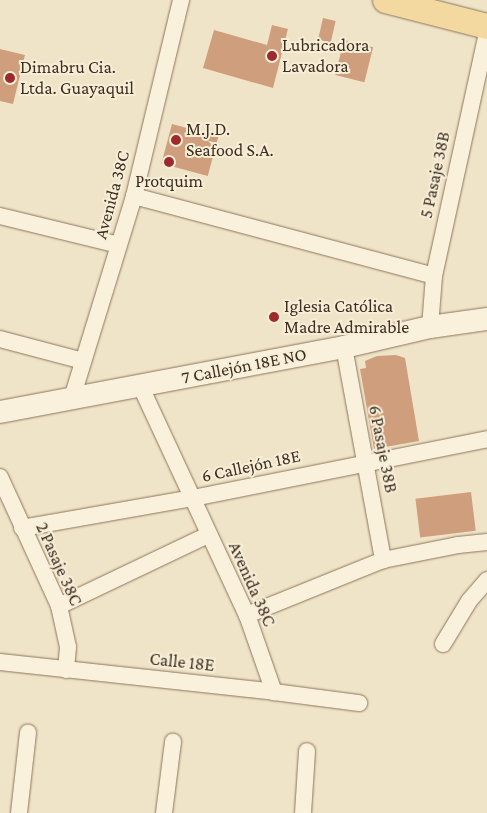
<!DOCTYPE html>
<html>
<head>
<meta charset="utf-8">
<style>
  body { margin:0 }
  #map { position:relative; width:487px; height:813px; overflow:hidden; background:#f0e4c8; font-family:"Crimson Pro",serif }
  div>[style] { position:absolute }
  .building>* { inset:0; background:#cf9f7d; transform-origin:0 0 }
  .roads { filter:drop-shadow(0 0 1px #8d765c) drop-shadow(0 0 1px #8d765c) }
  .street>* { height:16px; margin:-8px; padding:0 8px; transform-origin:8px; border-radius:8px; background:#faf1dc }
  .secondary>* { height:22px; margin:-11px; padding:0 11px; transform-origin:11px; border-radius:11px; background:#faf1dc }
  .primary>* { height:25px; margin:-12.5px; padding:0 12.5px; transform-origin:12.5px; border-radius:12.5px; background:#f3d9a0 }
  .dots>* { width:14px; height:14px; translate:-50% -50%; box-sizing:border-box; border:2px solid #f7eed8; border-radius:50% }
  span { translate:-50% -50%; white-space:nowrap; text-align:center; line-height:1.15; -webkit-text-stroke:4px #f7eed8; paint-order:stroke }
  .poi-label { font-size:18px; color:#3d2e20 }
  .left { translate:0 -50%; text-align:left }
  .street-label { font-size:18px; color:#3d2e20 }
</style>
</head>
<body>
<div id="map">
  <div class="building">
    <i style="left:323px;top:18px;width:13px;height:27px;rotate:13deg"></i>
    <i style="clip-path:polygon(272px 25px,288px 29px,273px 88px,203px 68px,214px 30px,267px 45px)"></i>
    <i style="left:344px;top:40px;width:30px;height:36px;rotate:14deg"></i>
    <i style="clip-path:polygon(0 49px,25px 55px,13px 104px,0 101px)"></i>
    <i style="left:172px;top:124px;width:48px;height:41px;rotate:15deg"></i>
    <i style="clip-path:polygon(396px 355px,405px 358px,419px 441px,374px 449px,360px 369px,366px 368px,365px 361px,377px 356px)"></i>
    <i style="left:471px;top:492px;width:39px;height:56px;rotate:83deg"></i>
  </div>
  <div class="roads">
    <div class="street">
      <i style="left:134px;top:196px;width:310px;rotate:14.9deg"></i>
      <i style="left:0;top:216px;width:122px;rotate:13.7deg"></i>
      <i style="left:430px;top:327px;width:51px;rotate:-85.5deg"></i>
      <i style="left:434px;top:276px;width:250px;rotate:-77.7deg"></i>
      <i style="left:0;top:339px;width:86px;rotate:14.8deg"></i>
      <i style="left:344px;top:347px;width:217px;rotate:79.6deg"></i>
      <i style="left:140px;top:385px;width:254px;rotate:65.1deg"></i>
      <i style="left:247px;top:615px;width:82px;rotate:70.7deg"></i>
      <i style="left:72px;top:398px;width:211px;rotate:-72.9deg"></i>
      <i style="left:134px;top:196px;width:202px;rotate:-76.5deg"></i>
      <i style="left:0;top:477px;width:142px;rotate:65.4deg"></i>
      <i style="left:59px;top:606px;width:42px;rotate:77.6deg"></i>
      <i style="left:68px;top:647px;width:23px;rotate:95deg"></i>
      <i style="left:22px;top:528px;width:174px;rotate:-10deg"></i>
      <i style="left:193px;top:498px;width:300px;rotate:-11.3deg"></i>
      <i style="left:59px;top:606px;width:165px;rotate:-25.5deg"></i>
      <i style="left:247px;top:615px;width:147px;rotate:-22deg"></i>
      <i style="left:383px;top:560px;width:76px;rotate:-11.3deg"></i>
      <i style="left:458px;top:545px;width:29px;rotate:-6deg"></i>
      <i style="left:443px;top:644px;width:50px;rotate:-58.8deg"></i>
      <i style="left:469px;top:601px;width:28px;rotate:-49deg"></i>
      <i style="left:0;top:662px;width:276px;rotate:6.2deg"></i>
      <i style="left:274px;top:692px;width:86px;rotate:7.4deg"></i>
      <i style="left:19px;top:813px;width:81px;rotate:-83.6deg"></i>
      <i style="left:164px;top:813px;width:72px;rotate:-82.8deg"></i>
      <i style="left:303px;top:813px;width:62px;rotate:-86.3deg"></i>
    </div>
    <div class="secondary">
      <i style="left:0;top:412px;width:350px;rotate:-10.7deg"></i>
      <i style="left:344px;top:347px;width:88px;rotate:-13.1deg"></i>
      <i style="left:430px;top:327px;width:58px;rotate:-8deg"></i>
    </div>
    <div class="primary">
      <i style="left:385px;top:0;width:105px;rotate:14.3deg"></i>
    </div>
  </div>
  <div class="dots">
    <i style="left:272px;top:56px;background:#9e2a2b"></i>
    <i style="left:10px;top:78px;background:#9e2a2b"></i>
    <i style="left:176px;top:140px;background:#9e2a2b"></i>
    <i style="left:169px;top:162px;background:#9e2a2b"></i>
    <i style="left:274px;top:317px;background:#9e2a2b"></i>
  </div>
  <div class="poi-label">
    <span class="left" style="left:282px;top:56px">Lubricadora<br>Lavadora</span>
    <span class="left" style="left:20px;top:78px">Dimabru Cia.<br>Ltda. Guayaquil</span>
    <span class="left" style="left:186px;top:140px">M.J.D.<br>Seafood S.A.</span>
    <span style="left:169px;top:181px">Protquim</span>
    <span class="left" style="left:284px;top:317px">Iglesia Católica<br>Madre Admirable</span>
  </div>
  <div class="street-label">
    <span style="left:435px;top:175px;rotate:-78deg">5 Pasaje 38B</span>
    <span style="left:112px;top:195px;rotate:-75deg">Avenida 38C</span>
    <span style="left:244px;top:366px;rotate:-11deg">7 Callejón 18E NO</span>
    <span style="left:383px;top:449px;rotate:79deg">6 Pasaje 38B</span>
    <span style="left:251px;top:466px;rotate:-12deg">6 Callejón 18E</span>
    <span style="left:59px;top:564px;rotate:66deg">2 Pasaje 38C</span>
    <span style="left:252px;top:584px;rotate:66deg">Avenida 38C</span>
    <span style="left:182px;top:662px;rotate:6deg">Calle 18E</span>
  </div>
</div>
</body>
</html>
